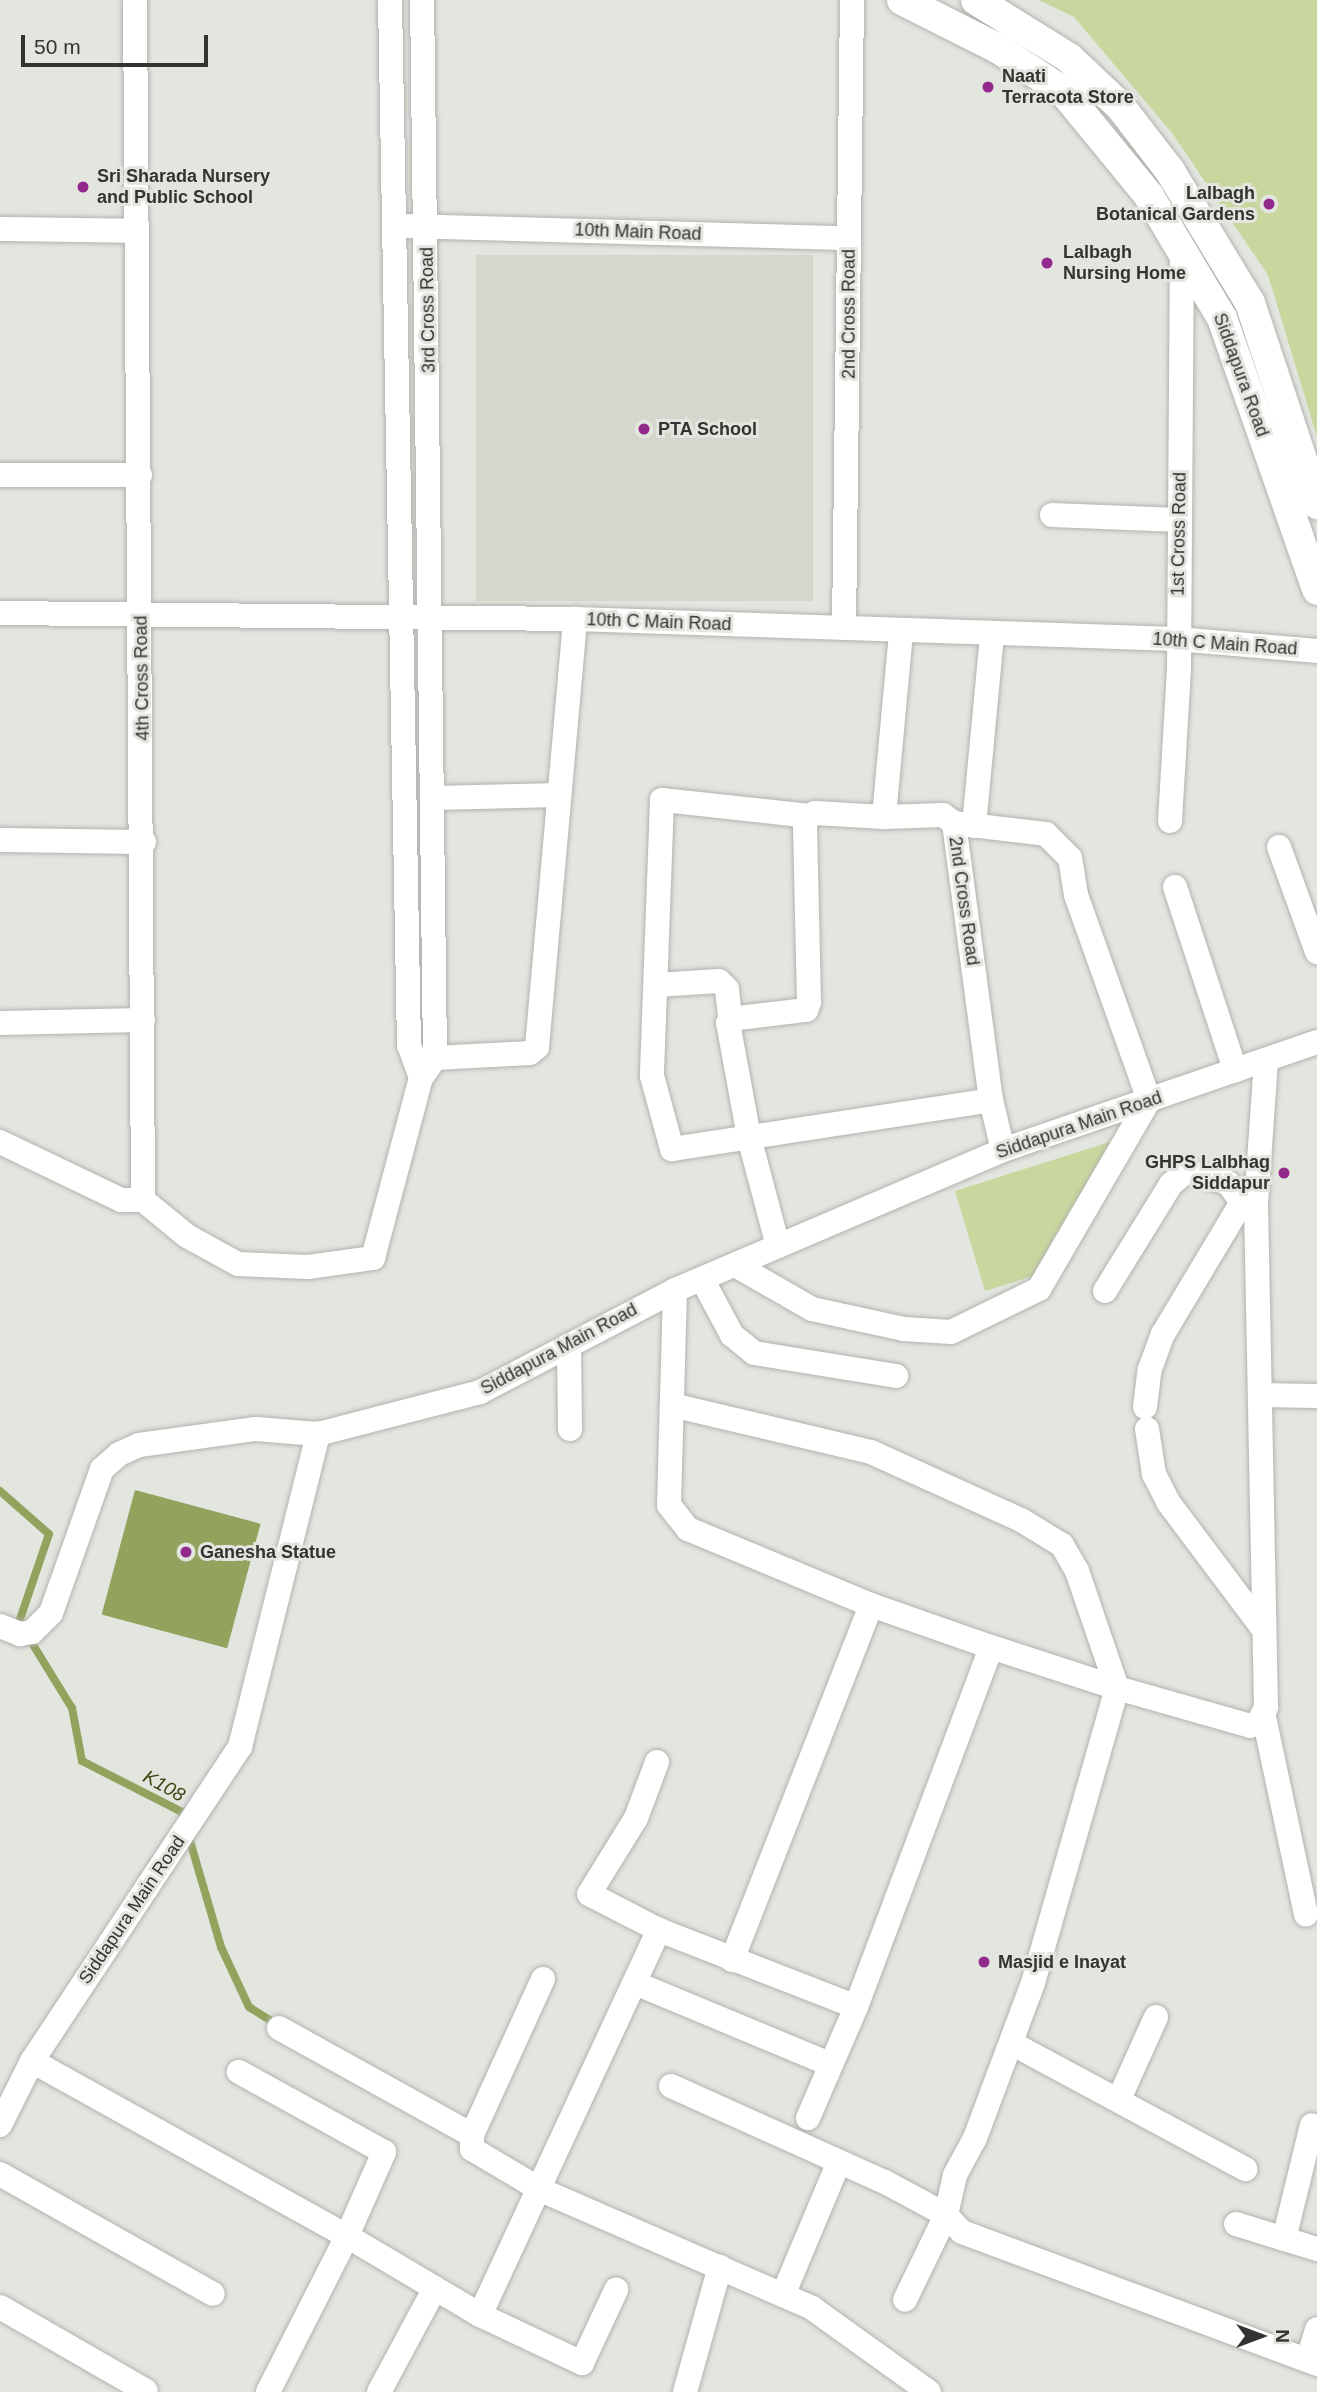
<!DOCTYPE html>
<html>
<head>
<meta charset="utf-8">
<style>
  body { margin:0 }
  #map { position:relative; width:1317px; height:2392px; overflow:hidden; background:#e3e5df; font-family:Helvetica,sans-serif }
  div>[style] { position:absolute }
  .built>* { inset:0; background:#d4d7cc; transform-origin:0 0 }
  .green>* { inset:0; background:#c8d79e }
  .water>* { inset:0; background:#92a35d; transform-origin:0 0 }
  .stream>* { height:8px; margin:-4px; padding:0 4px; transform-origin:4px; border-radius:4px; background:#92a35d }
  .roads { filter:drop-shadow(0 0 2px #b2b3ae) drop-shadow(0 0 2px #b2b3ae) }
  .minor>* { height:24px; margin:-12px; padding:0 12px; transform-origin:12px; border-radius:12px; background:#fff }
  .major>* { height:30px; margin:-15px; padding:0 15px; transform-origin:15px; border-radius:15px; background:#fff }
  .dots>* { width:19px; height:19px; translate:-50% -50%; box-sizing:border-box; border:4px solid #e3e5df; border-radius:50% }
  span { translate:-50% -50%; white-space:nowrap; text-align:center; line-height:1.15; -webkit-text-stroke:6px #e3e5df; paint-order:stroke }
  .poi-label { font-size:18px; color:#333331; font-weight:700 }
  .left { translate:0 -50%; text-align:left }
  .right { translate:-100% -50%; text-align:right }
  .street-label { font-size:18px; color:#333331 }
  .water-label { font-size:19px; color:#3d4713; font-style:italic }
  .north { position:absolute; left:1226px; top:2301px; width:70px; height:70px; -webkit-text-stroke:5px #e3e5df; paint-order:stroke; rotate:90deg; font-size:19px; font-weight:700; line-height:28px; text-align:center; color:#333331 }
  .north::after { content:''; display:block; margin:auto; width:24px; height:32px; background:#333331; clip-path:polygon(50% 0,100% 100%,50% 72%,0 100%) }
  .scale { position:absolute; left:21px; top:35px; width:187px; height:32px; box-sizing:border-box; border:4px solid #333331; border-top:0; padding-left:9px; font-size:21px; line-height:24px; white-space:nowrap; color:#333331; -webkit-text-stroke:5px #e3e5df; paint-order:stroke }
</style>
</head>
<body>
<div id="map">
  <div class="built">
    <i style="left:476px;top:255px;width:337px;height:346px"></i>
  </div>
  <div class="green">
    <i style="clip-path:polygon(1039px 0,1317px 0,1317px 437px,1268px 275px,1172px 133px,1074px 17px)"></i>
    <i style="clip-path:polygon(1119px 1139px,1049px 1271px,985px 1291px,955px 1191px)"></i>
  </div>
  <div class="water">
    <i style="left:135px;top:1490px;width:130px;height:129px;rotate:15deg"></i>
  </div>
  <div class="stream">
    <i style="left:0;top:1491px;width:65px;rotate:41.3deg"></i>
    <i style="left:49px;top:1534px;width:93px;rotate:108.8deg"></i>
    <i style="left:19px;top:1622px;width:101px;rotate:58.4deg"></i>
    <i style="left:72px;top:1708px;width:54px;rotate:79.3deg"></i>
    <i style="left:82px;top:1761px;width:112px;rotate:27deg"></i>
    <i style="left:182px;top:1812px;width:10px;rotate:73deg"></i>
    <i style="left:188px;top:1834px;width:118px;rotate:73.7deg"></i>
    <i style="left:221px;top:1947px;width:66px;rotate:65deg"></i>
    <i style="left:249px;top:2007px;width:34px;rotate:32deg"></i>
  </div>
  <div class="roads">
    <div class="minor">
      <i style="left:390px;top:0;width:1045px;rotate:88.96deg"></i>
      <i style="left:409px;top:1045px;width:35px;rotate:70deg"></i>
      <i style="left:409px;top:226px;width:440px;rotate:1.6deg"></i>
      <i style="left:0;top:229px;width:137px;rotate:0.8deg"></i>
      <i style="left:0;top:475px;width:140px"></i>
      <i style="left:1052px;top:515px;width:127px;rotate:2.3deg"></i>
      <i style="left:0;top:613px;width:575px;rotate:0.6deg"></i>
      <i style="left:575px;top:619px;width:602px;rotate:1.9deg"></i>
      <i style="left:1177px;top:639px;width:141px;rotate:4.9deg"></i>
      <i style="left:844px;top:628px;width:628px;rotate:-89.27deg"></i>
      <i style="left:901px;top:633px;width:185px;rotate:95.3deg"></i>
      <i style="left:884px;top:817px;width:59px;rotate:-1.9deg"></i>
      <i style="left:943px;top:815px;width:14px;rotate:36deg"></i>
      <i style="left:954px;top:823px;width:279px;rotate:82.4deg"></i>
      <i style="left:991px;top:1100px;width:51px;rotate:76.5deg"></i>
      <i style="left:434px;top:798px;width:125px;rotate:-1.4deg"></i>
      <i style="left:810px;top:816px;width:149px;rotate:-173.8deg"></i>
      <i style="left:662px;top:800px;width:276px;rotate:92.1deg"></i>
      <i style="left:652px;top:1076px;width:76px;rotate:74.7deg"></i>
      <i style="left:672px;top:1149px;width:323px;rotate:-8.7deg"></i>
      <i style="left:1170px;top:821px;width:151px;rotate:-86.6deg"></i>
      <i style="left:1179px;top:670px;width:423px;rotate:-89.6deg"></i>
      <i style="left:974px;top:826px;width:192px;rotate:-84.6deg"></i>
      <i style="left:0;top:840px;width:144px;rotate:0.8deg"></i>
      <i style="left:1279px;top:847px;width:112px;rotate:70.1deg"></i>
      <i style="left:1175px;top:887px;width:193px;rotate:71.8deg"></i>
      <i style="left:656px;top:985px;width:63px;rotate:-3.6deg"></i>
      <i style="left:719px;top:981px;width:11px;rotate:45deg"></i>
      <i style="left:727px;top:989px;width:30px;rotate:84deg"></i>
      <i style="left:0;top:1023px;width:143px;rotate:-1.2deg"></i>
      <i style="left:435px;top:1058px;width:95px;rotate:-3deg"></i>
      <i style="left:530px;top:1053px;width:9px;rotate:-41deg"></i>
      <i style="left:537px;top:1047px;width:430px;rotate:-84.9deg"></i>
      <i style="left:0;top:1142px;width:134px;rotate:25.6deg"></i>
      <i style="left:121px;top:1200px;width:22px"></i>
      <i style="left:143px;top:1200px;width:1200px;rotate:-90.38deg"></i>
      <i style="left:143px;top:1200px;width:57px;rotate:39.3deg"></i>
      <i style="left:187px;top:1236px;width:58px;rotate:28.8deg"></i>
      <i style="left:238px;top:1264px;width:70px;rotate:2.5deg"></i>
      <i style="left:308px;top:1267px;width:66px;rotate:-7.9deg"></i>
      <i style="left:373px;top:1258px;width:186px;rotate:-75.1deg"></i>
      <i style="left:421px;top:1078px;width:24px;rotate:-55deg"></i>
      <i style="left:435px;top:1058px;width:1058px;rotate:-90.7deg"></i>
      <i style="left:778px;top:1246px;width:113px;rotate:-104.9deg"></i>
      <i style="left:749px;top:1137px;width:116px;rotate:-100.4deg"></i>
      <i style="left:728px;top:1023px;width:4px;rotate:-63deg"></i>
      <i style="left:730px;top:1019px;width:77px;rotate:-6.8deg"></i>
      <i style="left:806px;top:1010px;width:9px;rotate:-69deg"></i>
      <i style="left:809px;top:1002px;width:182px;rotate:-91.3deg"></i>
      <i style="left:805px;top:820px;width:12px;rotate:-35deg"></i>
      <i style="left:815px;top:813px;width:69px;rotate:3.3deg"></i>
      <i style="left:737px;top:1266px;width:86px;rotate:29.8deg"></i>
      <i style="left:812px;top:1309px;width:94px;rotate:12.3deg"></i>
      <i style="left:904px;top:1329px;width:47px;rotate:3.7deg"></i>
      <i style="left:951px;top:1332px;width:98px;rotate:-26deg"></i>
      <i style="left:1039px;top:1289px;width:219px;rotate:-59.8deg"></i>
      <i style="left:1149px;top:1100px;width:218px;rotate:-109.6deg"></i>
      <i style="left:1076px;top:895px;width:37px;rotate:-99deg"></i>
      <i style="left:1070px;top:858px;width:34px;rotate:-135deg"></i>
      <i style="left:1046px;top:834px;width:93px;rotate:-173.2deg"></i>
      <i style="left:702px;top:1279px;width:64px;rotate:61.8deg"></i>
      <i style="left:732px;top:1335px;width:28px;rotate:39deg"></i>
      <i style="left:754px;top:1353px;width:144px;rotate:9.2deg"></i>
      <i style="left:675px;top:1290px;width:215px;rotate:91.6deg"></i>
      <i style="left:669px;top:1505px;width:31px;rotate:52deg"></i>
      <i style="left:688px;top:1529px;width:198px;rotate:22.6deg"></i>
      <i style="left:871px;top:1605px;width:127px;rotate:19.3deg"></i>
      <i style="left:991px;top:1647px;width:133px;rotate:18deg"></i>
      <i style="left:1117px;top:1688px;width:138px;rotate:15.9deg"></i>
      <i style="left:1250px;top:1726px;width:9px;rotate:-21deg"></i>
      <i style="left:1258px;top:1723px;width:18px;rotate:-63deg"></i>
      <i style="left:1266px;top:1707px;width:503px;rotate:-91.14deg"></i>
      <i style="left:1256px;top:1204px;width:142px;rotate:-86deg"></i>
      <i style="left:1105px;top:1291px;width:126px;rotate:-58.3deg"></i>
      <i style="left:1171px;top:1184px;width:21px;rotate:-39deg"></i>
      <i style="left:1187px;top:1171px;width:43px;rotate:16.3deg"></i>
      <i style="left:1228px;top:1183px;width:24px;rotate:54deg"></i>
      <i style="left:569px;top:1345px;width:84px;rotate:89.3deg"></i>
      <i style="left:1260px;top:1395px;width:57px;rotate:1deg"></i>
      <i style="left:672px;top:1405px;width:204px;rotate:13.3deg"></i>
      <i style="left:871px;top:1452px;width:165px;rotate:24.4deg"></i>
      <i style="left:1021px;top:1520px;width:48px;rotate:31.4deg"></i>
      <i style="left:1062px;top:1545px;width:30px;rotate:60deg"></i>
      <i style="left:1077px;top:1571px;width:124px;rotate:71.1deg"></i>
      <i style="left:1117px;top:1688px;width:307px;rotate:105.9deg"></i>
      <i style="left:1033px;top:1983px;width:165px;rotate:110.5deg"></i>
      <i style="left:975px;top:2138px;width:42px;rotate:118.4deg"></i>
      <i style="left:955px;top:2175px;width:41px;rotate:102.7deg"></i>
      <i style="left:946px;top:2215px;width:23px;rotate:47deg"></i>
      <i style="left:962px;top:2232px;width:379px;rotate:20.4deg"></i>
      <i style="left:1145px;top:1407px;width:38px;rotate:-83deg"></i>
      <i style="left:1150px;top:1369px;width:37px;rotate:-70deg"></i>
      <i style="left:1163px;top:1334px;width:154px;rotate:-59.1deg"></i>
      <i style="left:1242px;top:1202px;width:16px;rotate:-30deg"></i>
      <i style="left:1147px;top:1429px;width:46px;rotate:81.2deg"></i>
      <i style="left:1154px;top:1474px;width:31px;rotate:63deg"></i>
      <i style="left:1168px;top:1502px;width:160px;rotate:53.1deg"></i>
      <i style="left:0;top:1626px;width:22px;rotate:22deg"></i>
      <i style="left:20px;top:1634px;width:12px;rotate:-9deg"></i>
      <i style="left:32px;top:1632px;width:27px;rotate:-45deg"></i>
      <i style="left:51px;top:1613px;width:153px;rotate:-70.5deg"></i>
      <i style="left:102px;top:1469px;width:23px;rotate:-41deg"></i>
      <i style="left:119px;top:1454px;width:22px;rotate:-24deg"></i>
      <i style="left:139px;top:1445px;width:118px;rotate:-7.8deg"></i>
      <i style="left:256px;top:1429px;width:62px;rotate:4.6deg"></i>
      <i style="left:1264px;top:1717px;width:202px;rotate:78deg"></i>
      <i style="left:657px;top:1762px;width:60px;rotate:110.6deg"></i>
      <i style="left:636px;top:1818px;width:89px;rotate:121.7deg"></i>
      <i style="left:589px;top:1894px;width:79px;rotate:27.2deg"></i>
      <i style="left:659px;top:1930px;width:206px;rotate:21.3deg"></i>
      <i style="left:732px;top:1960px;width:381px;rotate:-68.6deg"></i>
      <i style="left:543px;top:1979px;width:171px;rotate:114.5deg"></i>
      <i style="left:472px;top:2135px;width:14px;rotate:90deg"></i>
      <i style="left:472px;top:2149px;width:80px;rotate:30.7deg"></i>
      <i style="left:541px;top:2190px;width:296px;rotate:23.5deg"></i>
      <i style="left:812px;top:2308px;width:144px;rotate:35.7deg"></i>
      <i style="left:635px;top:1983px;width:211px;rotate:22.6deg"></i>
      <i style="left:279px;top:2028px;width:221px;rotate:29deg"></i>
      <i style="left:1013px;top:2044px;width:264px;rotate:28.3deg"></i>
      <i style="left:32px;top:2061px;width:360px;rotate:29.1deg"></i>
      <i style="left:347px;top:2236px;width:92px;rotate:-66.2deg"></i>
      <i style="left:384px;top:2152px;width:166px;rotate:-151.1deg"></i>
      <i style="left:671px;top:2086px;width:235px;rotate:24.2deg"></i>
      <i style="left:885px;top:2182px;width:69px;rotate:28.4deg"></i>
      <i style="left:946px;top:2215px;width:94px;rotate:115.8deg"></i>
      <i style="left:1119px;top:2099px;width:90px;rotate:-65.7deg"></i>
      <i style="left:808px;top:2118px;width:121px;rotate:-66.6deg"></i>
      <i style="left:856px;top:2007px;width:384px;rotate:-69.4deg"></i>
      <i style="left:0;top:2125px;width:72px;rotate:-63.4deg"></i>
      <i style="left:32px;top:2061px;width:377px;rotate:-56.5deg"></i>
      <i style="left:240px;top:1747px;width:323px;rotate:-76deg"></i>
      <i style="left:318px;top:1434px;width:167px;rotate:-14.5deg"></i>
      <i style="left:480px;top:1392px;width:220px;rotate:-27.6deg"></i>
      <i style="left:675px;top:1290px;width:357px;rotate:-23.1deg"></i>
      <i style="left:1003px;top:1150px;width:332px;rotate:-19deg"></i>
      <i style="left:0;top:2174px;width:244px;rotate:29.4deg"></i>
      <i style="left:1236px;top:2224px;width:85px;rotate:17.2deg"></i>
      <i style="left:1284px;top:2239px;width:117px;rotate:-76.2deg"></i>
      <i style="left:783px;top:2295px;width:144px;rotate:-67.2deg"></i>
      <i style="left:0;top:2307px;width:168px;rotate:29.9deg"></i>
      <i style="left:480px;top:2315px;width:113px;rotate:25.2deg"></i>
      <i style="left:582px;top:2363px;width:81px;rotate:-65deg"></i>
      <i style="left:1308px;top:2359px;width:31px;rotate:-73deg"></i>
      <i style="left:268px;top:2392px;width:175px;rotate:-63.1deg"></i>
      <i style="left:347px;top:2236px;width:155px;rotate:30.7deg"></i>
      <i style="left:480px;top:2315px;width:425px;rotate:-65.1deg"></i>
      <i style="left:379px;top:2392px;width:118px;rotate:-61.7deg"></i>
      <i style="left:685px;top:2392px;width:130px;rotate:-74.4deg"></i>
    </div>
    <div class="major">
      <i style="left:902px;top:0;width:109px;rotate:26.8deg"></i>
      <i style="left:999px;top:49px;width:78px;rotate:33.5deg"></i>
      <i style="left:1064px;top:92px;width:134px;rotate:50.7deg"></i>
      <i style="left:1149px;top:196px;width:142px;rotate:59.1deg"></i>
      <i style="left:1222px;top:318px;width:288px;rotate:70.7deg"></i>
      <i style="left:976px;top:0;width:110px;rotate:31.9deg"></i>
      <i style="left:1069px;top:58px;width:70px;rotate:43.3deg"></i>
      <i style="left:1120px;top:106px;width:82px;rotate:52.4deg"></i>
      <i style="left:1170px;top:171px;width:154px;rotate:58.8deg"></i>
      <i style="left:1250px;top:303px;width:212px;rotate:71.6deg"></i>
    </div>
  </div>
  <div class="dots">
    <i style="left:988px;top:87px;background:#92298d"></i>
    <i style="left:83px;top:187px;background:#92298d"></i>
    <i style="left:1269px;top:204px;background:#92298d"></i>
    <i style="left:1047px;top:263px;background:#92298d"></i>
    <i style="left:644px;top:429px;background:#92298d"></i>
    <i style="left:1284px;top:1173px;background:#92298d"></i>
    <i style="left:186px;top:1552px;background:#92298d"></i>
    <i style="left:984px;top:1962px;background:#92298d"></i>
  </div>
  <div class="poi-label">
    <span class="left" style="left:1002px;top:87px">Naati<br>Terracota Store</span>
    <span class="left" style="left:97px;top:187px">Sri Sharada Nursery<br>and Public School</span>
    <span class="right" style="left:1255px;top:204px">Lalbagh<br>Botanical Gardens</span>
    <span class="left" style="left:1063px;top:263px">Lalbagh<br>Nursing Home</span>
    <span class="left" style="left:658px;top:429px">PTA School</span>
    <span class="right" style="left:1270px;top:1173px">GHPS Lalbhag<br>Siddapur</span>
    <span class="left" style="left:200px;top:1552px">Ganesha Statue</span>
    <span class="left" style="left:998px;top:1962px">Masjid e Inayat</span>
  </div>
  <div class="street-label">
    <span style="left:638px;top:232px;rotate:2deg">10th Main Road</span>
    <span style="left:428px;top:310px;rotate:-91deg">3rd Cross Road</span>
    <span style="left:849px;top:314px;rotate:-90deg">2nd Cross Road</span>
    <span style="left:1241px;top:375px;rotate:70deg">Siddapura Road</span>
    <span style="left:1179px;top:534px;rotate:-89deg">1st Cross Road</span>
    <span style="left:659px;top:622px;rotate:2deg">10th C Main Road</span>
    <span style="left:1225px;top:644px;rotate:4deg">10th C Main Road</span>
    <span style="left:142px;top:678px;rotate:-91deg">4th Cross Road</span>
    <span style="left:964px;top:901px;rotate:82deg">2nd Cross Road</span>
    <span style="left:1079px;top:1125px;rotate:-19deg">Siddapura Main Road</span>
    <span style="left:559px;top:1349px;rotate:-28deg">Siddapura Main Road</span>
    <span style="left:132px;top:1910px;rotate:-56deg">Siddapura Main Road</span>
  </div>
  <div class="water-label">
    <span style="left:164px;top:1786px;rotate:29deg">K108</span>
  </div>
  <div class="north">N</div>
  <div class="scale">50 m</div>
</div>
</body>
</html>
